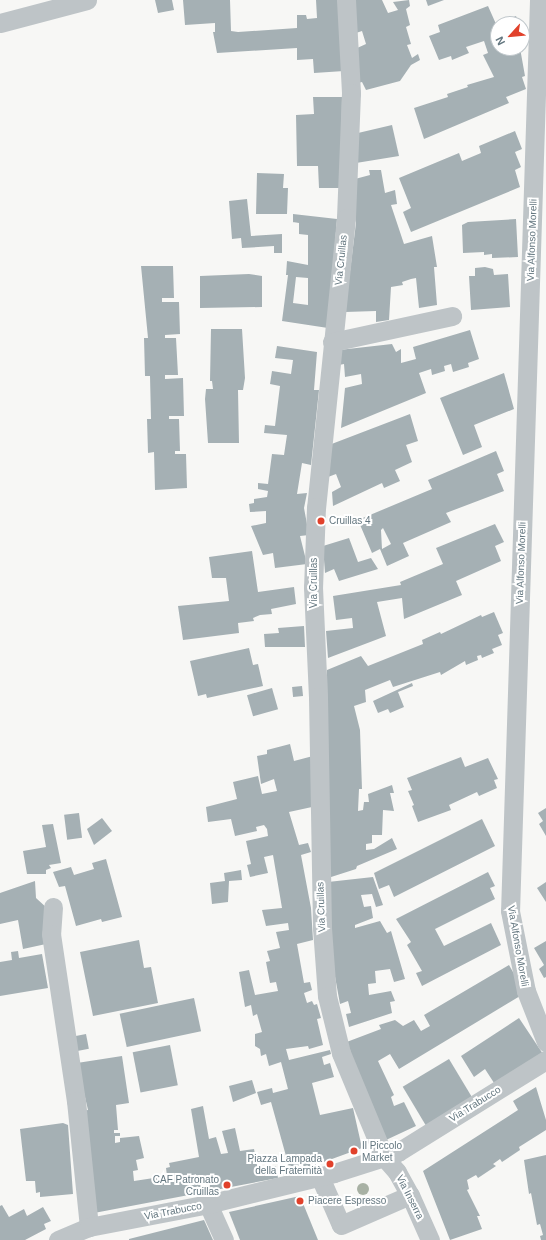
<!DOCTYPE html>
<html>
<head>
<meta charset="utf-8">
<style>
  body { margin:0 }
  #map { position:relative; width:546px; height:1240px; overflow:hidden; background:#f7f7f5; font-family:Helvetica,sans-serif }
  div>[style] { position:absolute }
  .building>* { inset:0; background:#a5b0b4; transform-origin:0 0 }
  .minor>* { height:19px; margin:-9.5px; padding:0 9.5px; transform-origin:9.5px; border-radius:9.5px; background:#bec4c7 }
  .trees>* { width:12px; height:12px; margin:-6px; border-radius:50%; background:#a8b1a4 }
  .dots>* { width:11px; height:11px; translate:-50% -50%; box-sizing:border-box; border:2px solid #fff; border-radius:50% }
  span { translate:-50% -50%; white-space:nowrap; text-align:center; line-height:1.15; -webkit-text-stroke:4px #fff; paint-order:stroke }
  .street-label { font-size:10px; color:#63767f }
  .poi-label { font-size:10px; color:#63767f }
  .left { translate:0 -50%; text-align:left }
  .right { translate:-100% -50%; text-align:right }
  .north { position:absolute; left:490px; top:16px; width:40px; height:40px; box-sizing:border-box; background:#fff; border:1px solid #c1c8cc; border-radius:50%; rotate:243deg; font-size:11px; font-weight:700; line-height:16px; text-align:center; color:#63767f }
  .north::after { content:''; display:block; margin:auto; width:14px; height:18px; background:#e1412b; clip-path:polygon(50% 0,100% 100%,50% 72%,0 100%) }
</style>
</head>
<body>
<div id="map">
  <div class="building">
    <i style="clip-path:polygon(155px 0,172px 0,174px 10px,158px 13px)"></i>
    <i style="clip-path:polygon(183px 0,230px 0,231px 31px,238px 32px,297px 28px,297px 15px,306px 15px,307px 19px,317px 18px,316px 0,340px 0,344px 71px,314px 73px,313px 59px,297px 60px,297px 48px,217px 53px,213px 32px,215px 32px,215px 23px,185px 25px)"></i>
    <i style="clip-path:polygon(355px 0,382px 0,388px 13px,398px 10px,393px 2px,409px 0,410px 6px,406px 9px,410px 25px,406px 27px,411px 44px,407px 45px,412px 58px,418px 54px,420px 60px,411px 65px,400px 81px,366px 90px,362px 82px,358px 83px,355px 49px,366px 44px,362px 31px,356px 33px)"></i>
    <i style="clip-path:polygon(426px 0,444px 0,428px 6px)"></i>
    <i style="clip-path:polygon(488px 6px,496px 24px,516px 16px,519px 24px,498px 24px,498px 48px,520px 48px,525px 76px,522px 77px,526px 89px,506px 97px,509px 103px,424px 139px,414px 108px,448px 97px,447px 94px,468px 87px,467px 85px,494px 77px,483px 55px,488px 53px,484px 41px,466px 47px,469px 53px,452px 60px,451px 56px,439px 60px,429px 36px,440px 32px,438px 25px)"></i>
    <i style="clip-path:polygon(313px 97px,342px 97px,341px 188px,319px 188px,318px 166px,297px 166px,296px 115px,314px 114px)"></i>
    <i style="clip-path:polygon(392px 125px,399px 156px,356px 163px,358px 133px)"></i>
    <i style="clip-path:polygon(515px 131px,522px 149px,515px 152px,521px 167px,515px 170px,520px 187px,411px 232px,403px 212px,411px 208px,399px 178px,459px 153px,462px 161px,481px 153px,479px 146px)"></i>
    <i style="clip-path:polygon(369px 170px,381px 170px,385px 193px,395px 190px,397px 204px,391px 205px,404px 244px,432px 236px,437px 267px,434px 267px,437px 305px,419px 308px,416px 278px,411px 279px,402px 282px,403px 285px,391px 287px,389px 320px,376px 322px,376px 311px,345px 312px,356px 223px,355px 179px,370px 175px)"></i>
    <i style="clip-path:polygon(257px 173px,284px 174px,283px 188px,288px 188px,287px 214px,256px 214px)"></i>
    <i style="clip-path:polygon(247px 199px,251px 236px,282px 234px,282px 253px,274px 253px,274px 246px,242px 248px,241px 238px,232px 239px,229px 201px)"></i>
    <i style="clip-path:polygon(evenodd,293px 214px,337px 219px,328px 328px,282px 321px,288px 275px,286px 275px,287px 261px,308px 265px,308px 235px,299px 234px,299px 223px,293px 222px,293px 214px,296px 277px,308px 278px,308px 305px,293px 303px,296px 277px)"></i>
    <i style="clip-path:polygon(516px 219px,518px 257px,492px 258px,492px 254px,484px 255px,484px 252px,463px 253px,462px 225px,468px 222px)"></i>
    <i style="clip-path:polygon(141px 266px,173px 266px,174px 298px,162px 298px,162px 302px,179px 302px,180px 334px,165px 335px,165px 338px,176px 338px,178px 375px,165px 375px,165px 379px,183px 378px,184px 416px,169px 416px,169px 419px,179px 419px,180px 451px,175px 451px,175px 454px,186px 454px,187px 488px,155px 490px,154px 452px,148px 453px,147px 419px,151px 419px,150px 376px,145px 376px,144px 338px,148px 338px)"></i>
    <i style="clip-path:polygon(485px 267px,493px 269px,494px 275px,508px 274px,510px 307px,471px 310px,469px 276px,475px 276px,475px 268px)"></i>
    <i style="clip-path:polygon(249px 274px,262px 276px,262px 307px,200px 308px,200px 276px)"></i>
    <i style="clip-path:polygon(211px 329px,242px 329px,245px 378px,243px 390px,238px 390px,239px 443px,208px 443px,205px 399px,206px 389px,213px 389px,212px 381px,210px 381px)"></i>
    <i style="clip-path:polygon(470px 330px,479px 359px,468px 363px,469px 367px,453px 372px,451px 364px,444px 366px,445px 371px,432px 375px,431px 369px,419px 373px,426px 393px,341px 428px,345px 388px,362px 384px,361px 374px,345px 377px,344px 364px,339px 365px,339px 350px,392px 344px,396px 352px,401px 349px,401px 363px,416px 359px,413px 347px)"></i>
    <i style="clip-path:polygon(277px 346px,317px 352px,314px 390px,319px 390px,311px 465px,302px 463px,297px 494px,307px 493px,304px 508px,309px 535px,300px 536px,307px 564px,275px 568px,273px 553px,263px 555px,251px 526px,266px 523px,266px 511px,250px 512px,249px 504px,254px 503px,254px 499px,267px 497px,268px 491px,258px 489px,258px 483px,268px 484px,272px 454px,284px 455px,287px 435px,264px 433px,265px 425px,275px 426px,280px 386px,270px 384px,272px 371px,291px 374px,293px 360px,275px 358px)"></i>
    <i style="clip-path:polygon(504px 373px,514px 409px,474px 425px,482px 447px,463px 455px,440px 398px)"></i>
    <i style="clip-path:polygon(410px 414px,418px 441px,406px 445px,412px 462px,395px 470px,400px 481px,384px 488px,382px 483px,333px 506px,332px 492px,341px 487px,336px 474px,328px 477px,329px 445px)"></i>
    <i style="clip-path:polygon(evenodd,496px 451px,504px 471px,497px 474px,504px 491px,446px 513px,451px 522px,403px 543px,409px 556px,387px 566px,380px 549px,372px 553px,358px 520px,432px 489px,428px 480px,496px 451px,383px 528px,391px 544px,382px 549px,381px 530px,383px 528px)"></i>
    <i style="clip-path:polygon(495px 524px,504px 542px,495px 546px,501px 561px,456px 581px,462px 595px,404px 619px,402px 598px,377px 602px,386px 636px,328px 658px,326px 631px,353px 628px,352px 618px,336px 620px,333px 596px,401px 585px,400px 582px,443px 564px,436px 548px)"></i>
    <i style="clip-path:polygon(349px 538px,358px 562px,371px 558px,378px 569px,339px 581px,334px 569px,325px 573px,323px 546px)"></i>
    <i style="clip-path:polygon(252px 551px,258px 592px,294px 587px,296px 604px,271px 609px,272px 614px,260px 615px,253px 618px,254px 621px,238px 623px,239px 633px,183px 640px,178px 606px,229px 601px,226px 578px,212px 578px,209px 557px)"></i>
    <i style="clip-path:polygon(494px 612px,503px 633px,498px 635px,502px 645px,492px 649px,494px 653px,482px 658px,481px 655px,477px 656px,478px 660px,466px 665px,465px 661px,441px 675px,440px 672px,393px 687px,390px 680px,365px 690px,366px 702px,354px 706px,360px 730px,362px 789px,359px 789px,358px 811px,363px 810px,364px 802px,369px 802px,368px 794px,392px 785px,394px 793px,390px 793px,394px 811px,383px 810px,382px 835px,372px 835px,372px 843px,366px 844px,366px 850px,374px 849px,392px 838px,397px 849px,357px 866px,356px 869px,328px 878px,327px 670px,361px 656px,368px 666px,423px 644px,422px 640px,440px 632px,441px 634px,481px 615px,482px 617px)"></i>
    <i style="clip-path:polygon(304px 626px,305px 647px,265px 647px,264px 634px,279px 633px,278px 628px)"></i>
    <i style="clip-path:polygon(249px 648px,253px 665px,258px 664px,263px 686px,207px 698px,206px 694px,198px 696px,190px 661px)"></i>
    <i style="clip-path:polygon(412px 683px,413px 686px,398px 692px,404px 707px,390px 713px,388px 709px,378px 713px,373px 701px)"></i>
    <i style="left:302px;top:686px;width:10px;height:10px;rotate:84deg"></i>
    <i style="left:272px;top:688px;width:22px;height:26px;rotate:74deg"></i>
    <i style="clip-path:polygon(290px 744px,294px 761px,313px 756px,312px 807px,289px 812px,299px 845px,308px 843px,311px 852px,301px 855px,311px 908px,313px 940px,297px 944px,304px 983px,310px 982px,312px 990px,304px 993px,307px 1003px,312px 1001px,314px 1005px,317px 1004px,321px 1018px,317px 1019px,323px 1045px,309px 1049px,308px 1046px,286px 1049px,289px 1060px,330px 1050px,331px 1054px,322px 1057px,324px 1065px,330px 1063px,334px 1077px,312px 1083px,320px 1115px,353px 1108px,362px 1148px,291px 1174px,271px 1102px,261px 1105px,257px 1092px,272px 1088px,273px 1093px,288px 1089px,281px 1062px,269px 1066px,266px 1054px,261px 1056px,260px 1049px,255px 1046px,255px 1034px,262px 1032px,257px 1014px,253px 1016px,251px 1005px,245px 1007px,239px 972px,249px 970px,255px 995px,278px 991px,276px 982px,270px 983px,266px 962px,270px 961px,267px 951px,280px 948px,276px 932px,289px 930px,288px 923px,266px 926px,262px 910px,282px 908px,273px 855px,264px 857px,268px 873px,250px 877px,247px 865px,251px 864px,246px 841px,268px 836px,267px 829px,264px 825px,256px 827px,257px 831px,235px 836px,231px 819px,208px 822px,206px 807px,237px 799px,233px 782px,258px 776px,262px 794px,277px 791px,274px 779px,261px 784px,257px 756px,267px 754px,267px 750px)"></i>
    <i style="clip-path:polygon(461px 757px,465px 767px,488px 758px,498px 779px,494px 780px,497px 788px,479px 796px,477px 792px,449px 805px,451px 810px,418px 822px,412px 806px,414px 805px,408px 791px,412px 790px,407px 778px)"></i>
    <i style="clip-path:polygon(546px 808px,546px 836px,539px 824px,543px 821px,538px 813px)"></i>
    <i style="left:79px;top:813px;width:25px;height:15px;rotate:83deg"></i>
    <i style="clip-path:polygon(102px 818px,112px 831px,94px 845px,87px 829px)"></i>
    <i style="clip-path:polygon(482px 819px,495px 846px,394px 897px,389px 885px,379px 889px,374px 873px)"></i>
    <i style="clip-path:polygon(53px 824px,61px 863px,49px 865px,51px 868px,46px 870px,46px 874px,27px 874px,23px 851px,46px 847px,42px 825px)"></i>
    <i style="clip-path:polygon(106px 859px,122px 917px,102px 922px,101px 919px,76px 926px,65px 886px,59px 887px,53px 872px,71px 867px,74px 875px,94px 869px,92px 863px)"></i>
    <i style="clip-path:polygon(241px 870px,242px 880px,229px 881px,228px 902px,212px 904px,210px 883px,225px 881px,224px 873px)"></i>
    <i style="clip-path:polygon(488px 872px,495px 886px,490px 888px,495px 899px,435px 929px,444px 946px,491px 923px,501px 945px,422px 986px,416px 973px,422px 971px,407px 945px,411px 942px,396px 919px)"></i>
    <i style="clip-path:polygon(373px 877px,383px 905px,376px 907px,372px 894px,361px 895px,364px 907px,371px 906px,373px 918px,355px 925px,355px 928px,380px 921px,387px 933px,391px 931px,405px 979px,394px 982px,390px 969px,375px 971px,376px 983px,368px 984px,369px 995px,391px 991px,395px 1001px,390px 1002px,392px 1013px,349px 1027px,346px 1014px,351px 1013px,348px 1001px,340px 1004px,334px 971px,328px 882px)"></i>
    <i style="clip-path:polygon(35px 881px,36px 898px,48px 909px,46px 944px,23px 949px,18px 920px,0 924px,0 893px)"></i>
    <i style="clip-path:polygon(546px 882px,546px 902px,537px 888px)"></i>
    <i style="clip-path:polygon(139px 940px,144px 968px,151px 967px,158px 1003px,93px 1016px,80px 952px)"></i>
    <i style="clip-path:polygon(546px 941px,546px 977px,544px 978px,539px 969px,544px 965px,534px 948px)"></i>
    <i style="clip-path:polygon(18px 951px,19px 958px,42px 954px,48px 988px,0 996px,0 962px,12px 960px,11px 952px)"></i>
    <i style="clip-path:polygon(509px 965px,525px 993px,399px 1069px,390px 1054px,378px 1061px,394px 1095px,391px 1097px,394px 1106px,404px 1102px,416px 1126px,386px 1140px,344px 1043px,381px 1029px,379px 1025px,395px 1020px,403px 1026px,414px 1020px,421px 1031px,430px 1026px,424px 1015px)"></i>
    <i style="left:194px;top:998px;width:34px;height:76px;rotate:78deg"></i>
    <i style="clip-path:polygon(519px 1018px,543px 1054px,496px 1086px,485px 1069px,474px 1077px,461px 1056px)"></i>
    <i style="left:86px;top:1034px;width:15px;height:13px;rotate:79deg"></i>
    <i style="left:170px;top:1045px;width:41px;height:38px;rotate:79deg"></i>
    <i style="clip-path:polygon(122px 1056px,129px 1103px,116px 1105px,118px 1130px,114px 1130px,114px 1133px,120px 1133px,120px 1136px,115px 1136px,115px 1143px,120px 1142px,120px 1138px,139px 1136px,144px 1158px,136px 1160px,138px 1170px,133px 1171px,134px 1181px,167px 1176px,166px 1168px,170px 1167px,169px 1163px,199px 1157px,191px 1109px,203px 1106px,209px 1139px,216px 1137px,221px 1154px,228px 1153px,222px 1131px,235px 1128px,240px 1151px,254px 1149px,258px 1171px,276px 1166px,278px 1178px,94px 1213px,82px 1111px,88px 1110px,77px 1063px)"></i>
    <i style="left:449px;top:1059px;width:45px;height:54px;rotate:59deg"></i>
    <i style="clip-path:polygon(252px 1080px,256px 1093px,233px 1102px,229px 1086px)"></i>
    <i style="clip-path:polygon(536px 1087px,546px 1120px,546px 1130px,519px 1147px,520px 1150px,502px 1162px,500px 1159px,493px 1164px,496px 1166px,478px 1178px,476px 1175px,467px 1180px,469px 1189px,467px 1190px,480px 1216px,477px 1216px,482px 1229px,450px 1240px,423px 1171px,518px 1110px,513px 1101px)"></i>
    <i style="clip-path:polygon(63px 1123px,68px 1125px,73px 1194px,40px 1197px,40px 1192px,36px 1193px,35px 1181px,26px 1181px,20px 1129px)"></i>
    <i style="clip-path:polygon(546px 1155px,546px 1240px,541px 1240px,540px 1236px,543px 1235px,540px 1224px,537px 1225px,531px 1193px,529px 1194px,524px 1160px)"></i>
    <i style="clip-path:polygon(300px 1196px,318px 1240px,240px 1240px,229px 1212px)"></i>
    <i style="clip-path:polygon(2px 1205px,9px 1217px,24px 1209px,27px 1216px,43px 1207px,51px 1221px,44px 1224px,46px 1229px,25px 1240px,0 1240px,0 1206px)"></i>
    <i style="clip-path:polygon(204px 1220px,213px 1240px,129px 1240px,129px 1239px)"></i>
  </div>
  <div class="minor">
    <i style="left:346px;top:0;width:93px;rotate:86.9deg"></i>
    <i style="left:351px;top:93px;width:125px;rotate:92.3deg"></i>
    <i style="left:346px;top:218px;width:291px;rotate:95.9deg"></i>
    <i style="left:316px;top:507px;width:80px;rotate:92.1deg"></i>
    <i style="left:313px;top:587px;width:110px;rotate:87.4deg"></i>
    <i style="left:318px;top:697px;width:231px;rotate:89deg"></i>
    <i style="left:322px;top:928px;width:68px;rotate:85.8deg"></i>
    <i style="left:327px;top:996px;width:59px;rotate:76.2deg"></i>
    <i style="left:341px;top:1053px;width:113px;rotate:67.5deg"></i>
    <i style="left:384px;top:1157px;width:20px;rotate:49deg"></i>
    <i style="left:397px;top:1172px;width:26px;rotate:61deg"></i>
    <i style="left:410px;top:1195px;width:49px;rotate:66deg"></i>
    <i style="left:539px;top:0;width:911px;rotate:91.82deg"></i>
    <i style="left:510px;top:911px;width:82px;rotate:78.7deg"></i>
    <i style="left:526px;top:991px;width:55px;rotate:68.6deg"></i>
    <i style="left:0;top:23px;width:90px;rotate:-14.8deg"></i>
    <i style="left:332px;top:342px;width:123px;rotate:-12.2deg"></i>
    <i style="left:53px;top:907px;width:27px;rotate:94deg"></i>
    <i style="left:51px;top:934px;width:169px;rotate:81.5deg"></i>
    <i style="left:76px;top:1101px;width:127px;rotate:84.1deg"></i>
    <i style="left:320px;top:1177px;width:52px;rotate:66.4deg"></i>
    <i style="left:341px;top:1225px;width:75px;rotate:-23.5deg"></i>
    <i style="left:208px;top:1204px;width:39px;rotate:66deg"></i>
    <i style="left:58px;top:1240px;width:34px;rotate:-23deg"></i>
    <i style="left:89px;top:1227px;width:121px;rotate:-10.9deg"></i>
    <i style="left:208px;top:1204px;width:130px;rotate:-13.8deg"></i>
    <i style="left:334px;top:1173px;width:52px;rotate:-17.7deg"></i>
    <i style="left:384px;top:1157px;width:15px;rotate:-20deg"></i>
    <i style="left:398px;top:1152px;width:174px;rotate:-31.9deg"></i>
  </div>
  <div class="trees">
    <i style="left:363px;top:1189px"></i>
  </div>
  <div class="dots">
    <i style="left:321px;top:521px;background:#e1412b"></i>
    <i style="left:354px;top:1151px;background:#e1412b"></i>
    <i style="left:330px;top:1164px;background:#e1412b"></i>
    <i style="left:227px;top:1185px;background:#e1412b"></i>
    <i style="left:300px;top:1201px;background:#e1412b"></i>
  </div>
  <div class="street-label">
    <span style="left:532px;top:240px;rotate:-88deg">Via Alfonso Morelli</span>
    <span style="left:341px;top:260px;rotate:-84deg">Via Cruillas</span>
    <span style="left:521px;top:563px;rotate:-88deg">Via Alfonso Morelli</span>
    <span style="left:314px;top:583px;rotate:-90deg">Via Cruillas</span>
    <span style="left:321px;top:907px;rotate:-92deg">Via Cruillas</span>
    <span style="left:518px;top:946px;rotate:80deg">Via Alfonso Morelli</span>
    <span style="left:475px;top:1104px;rotate:-32deg">Via Trabucco</span>
    <span style="left:410px;top:1197px;rotate:63deg">Via Inserra</span>
    <span style="left:173px;top:1211px;rotate:-11deg">Via Trabucco</span>
  </div>
  <div class="poi-label">
    <span class="left" style="left:329px;top:521px">Cruillas 4</span>
    <span class="left" style="left:362px;top:1151px">Il Piccolo<br>Market</span>
    <span class="right" style="left:322px;top:1164px">Piazza Lampada<br>della Fraternità</span>
    <span class="right" style="left:219px;top:1185px">CAF Patronato<br>Cruillas</span>
    <span class="left" style="left:308px;top:1201px">Piacere Espresso</span>
  </div>
  <div class="north">N</div>
</div>
</body>
</html>
